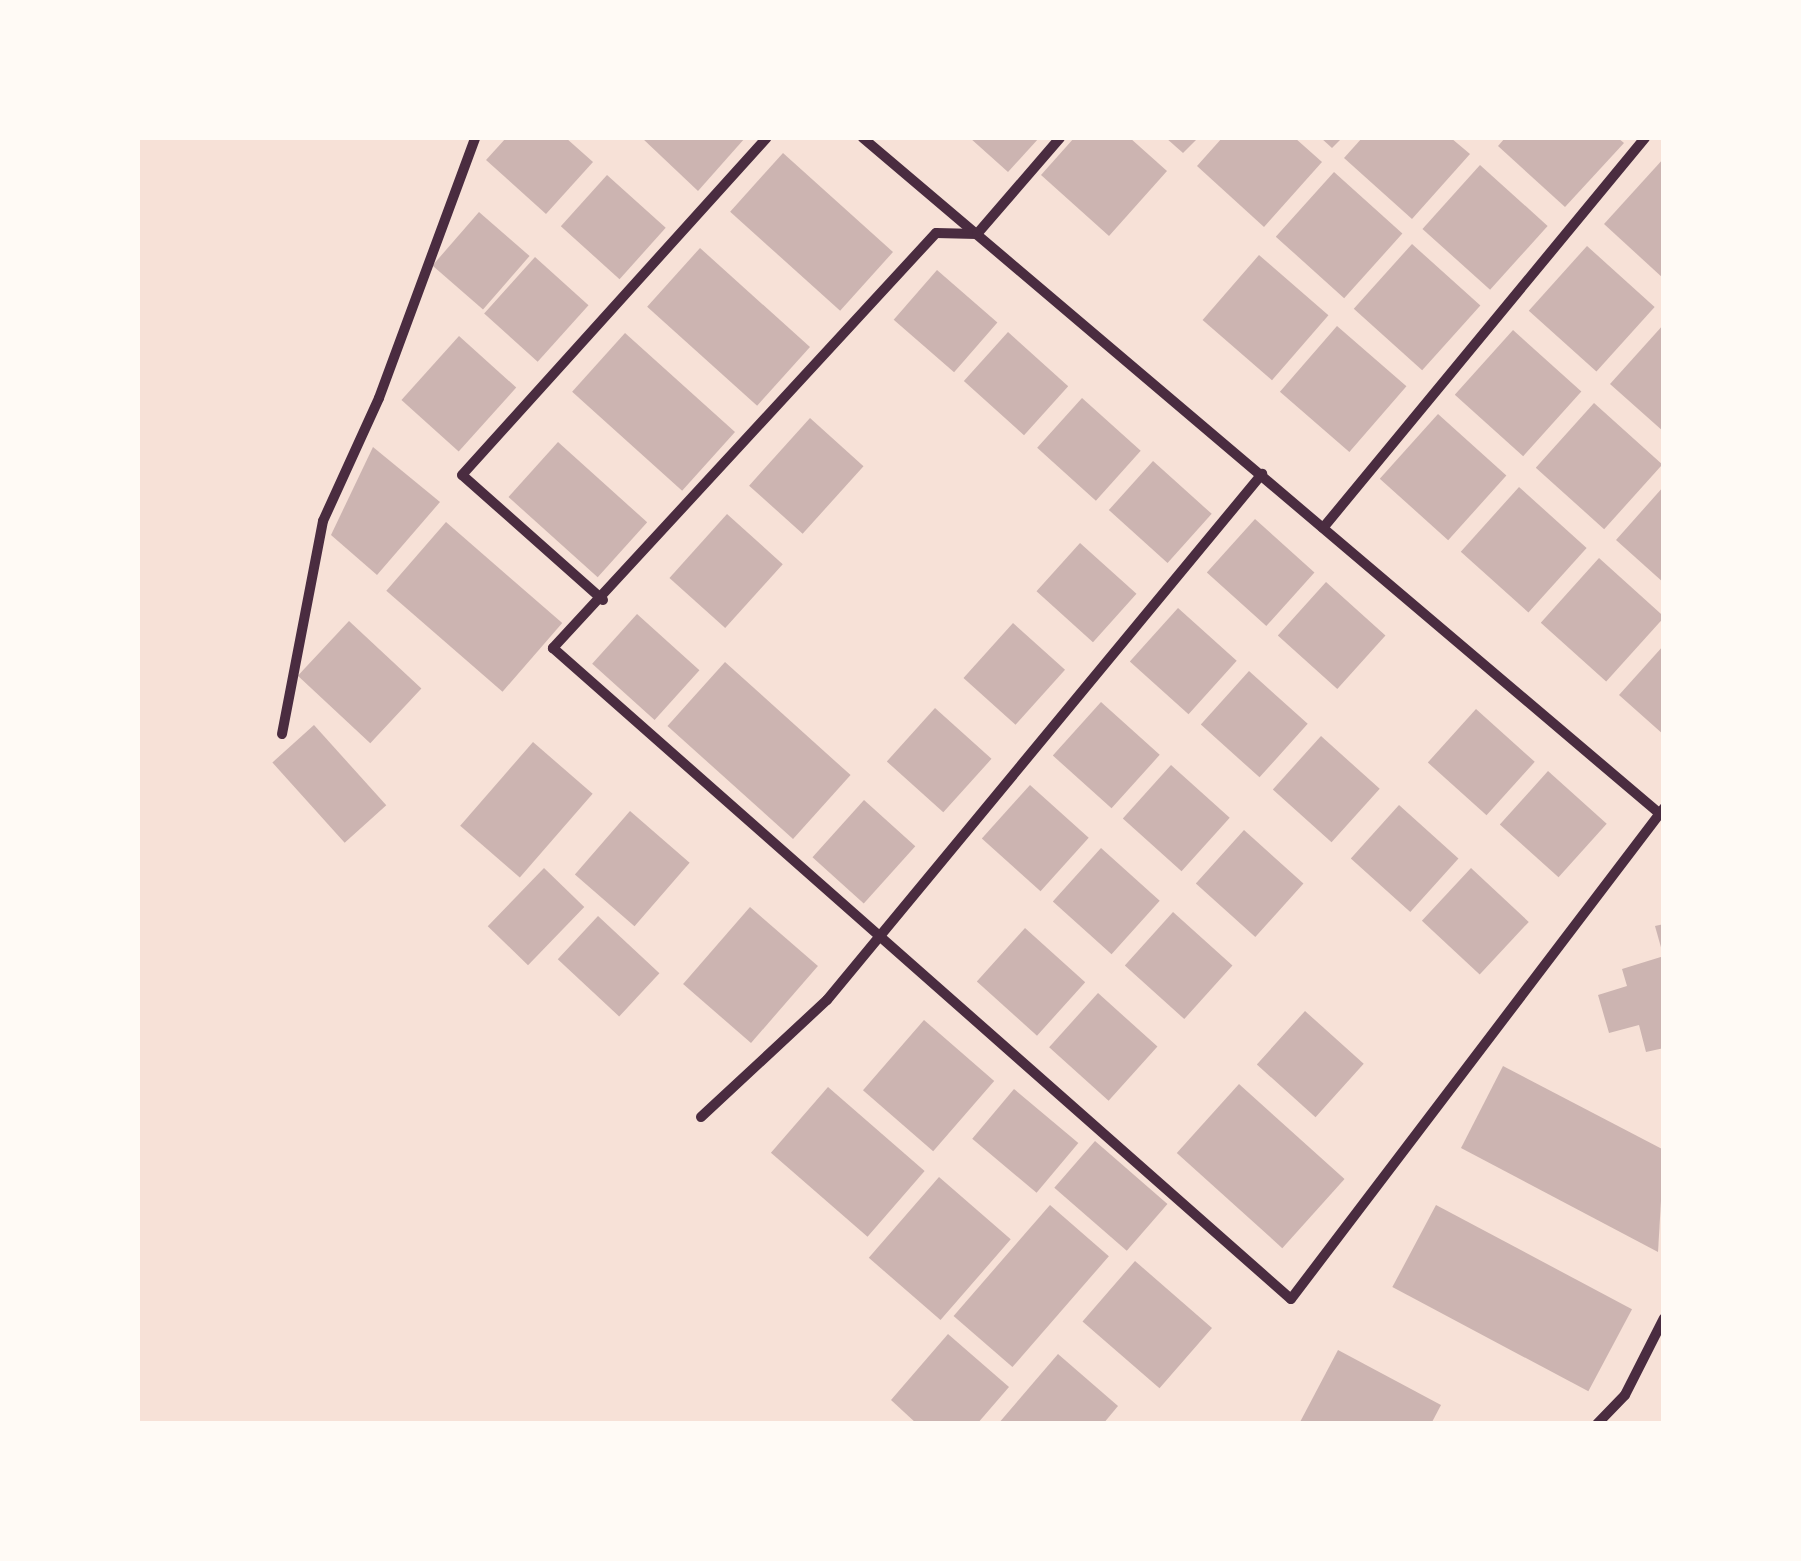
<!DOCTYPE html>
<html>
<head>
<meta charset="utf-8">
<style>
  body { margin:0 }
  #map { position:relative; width:1801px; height:1561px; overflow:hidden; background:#f7e1d7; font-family:"PT Sans Narrow",sans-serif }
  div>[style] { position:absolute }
  .building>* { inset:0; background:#ccb4b1; transform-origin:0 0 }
  .minor>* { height:10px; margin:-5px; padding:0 5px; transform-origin:5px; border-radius:5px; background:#4a2c40 }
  span { translate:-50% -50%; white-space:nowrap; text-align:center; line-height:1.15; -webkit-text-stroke:8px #fffaf5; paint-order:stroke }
  .frame { position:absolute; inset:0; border:140px solid #fffaf5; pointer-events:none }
</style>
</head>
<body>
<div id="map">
  <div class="building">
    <i style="clip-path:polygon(506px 138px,566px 138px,593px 162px,546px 214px,486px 160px)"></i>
    <i style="clip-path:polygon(642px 138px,745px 138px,698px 191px)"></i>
    <i style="clip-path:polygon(970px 138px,1039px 138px,1008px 172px)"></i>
    <i style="clip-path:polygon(1074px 138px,1130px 138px,1167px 171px,1109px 236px,1041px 175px)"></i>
    <i style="clip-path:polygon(1166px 138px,1198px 138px,1183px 153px)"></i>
    <i style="clip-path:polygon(1222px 138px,1295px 138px,1322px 162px,1264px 227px,1197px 166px)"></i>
    <i style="clip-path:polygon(1321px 138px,1342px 138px,1332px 148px)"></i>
    <i style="clip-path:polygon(1362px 138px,1451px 138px,1470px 154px,1412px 219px,1344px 158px)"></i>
    <i style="clip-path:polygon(1505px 138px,1618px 138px,1624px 143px,1565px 207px,1498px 146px)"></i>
    <i style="left:783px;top:153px;width:148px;height:79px;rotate:42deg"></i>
    <i style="clip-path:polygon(1664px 158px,1664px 279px,1604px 224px)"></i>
    <i style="left:1480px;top:165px;width:91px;height:86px;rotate:42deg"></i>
    <i style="left:1334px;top:172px;width:92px;height:87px;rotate:42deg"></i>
    <i style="left:607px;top:175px;width:79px;height:69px;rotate:42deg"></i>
    <i style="left:479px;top:212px;width:67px;height:71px;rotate:41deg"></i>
    <i style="left:1412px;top:244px;width:92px;height:87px;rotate:42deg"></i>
    <i style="left:1587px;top:246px;width:91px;height:87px;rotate:42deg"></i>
    <i style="left:700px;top:248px;width:148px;height:79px;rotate:42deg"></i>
    <i style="left:1259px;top:255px;width:92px;height:86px;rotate:41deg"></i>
    <i style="left:535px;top:257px;width:72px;height:76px;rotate:42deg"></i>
    <i style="left:937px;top:270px;width:80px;height:66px;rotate:41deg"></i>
    <i style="clip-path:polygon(1664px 324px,1664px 432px,1610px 384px)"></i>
    <i style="left:1337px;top:326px;width:92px;height:87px;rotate:41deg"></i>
    <i style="left:1513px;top:330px;width:92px;height:87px;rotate:42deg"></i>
    <i style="left:1008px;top:332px;width:81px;height:66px;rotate:42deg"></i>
    <i style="left:625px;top:333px;width:148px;height:79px;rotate:42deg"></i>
    <i style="left:459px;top:336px;width:77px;height:86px;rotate:42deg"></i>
    <i style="left:1082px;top:398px;width:79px;height:67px;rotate:42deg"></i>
    <i style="left:1594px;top:403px;width:92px;height:87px;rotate:42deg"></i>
    <i style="left:1438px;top:414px;width:92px;height:87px;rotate:42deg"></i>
    <i style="left:810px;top:418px;width:72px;height:91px;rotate:42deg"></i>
    <i style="left:558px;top:442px;width:120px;height:74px;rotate:42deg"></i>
    <i style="clip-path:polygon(373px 447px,440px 502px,377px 575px,331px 535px)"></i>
    <i style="left:1153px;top:461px;width:79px;height:66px;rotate:42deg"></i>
    <i style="clip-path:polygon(1664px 486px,1664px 583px,1616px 540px)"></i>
    <i style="left:1519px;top:487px;width:91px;height:87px;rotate:42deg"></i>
    <i style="left:727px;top:514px;width:75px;height:86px;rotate:42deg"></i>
    <i style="left:1255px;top:519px;width:80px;height:72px;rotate:42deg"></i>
    <i style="left:446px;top:522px;width:154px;height:91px;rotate:41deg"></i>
    <i style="left:1080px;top:543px;width:76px;height:65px;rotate:42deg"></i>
    <i style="left:1599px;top:558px;width:88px;height:87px;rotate:42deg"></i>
    <i style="left:1326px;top:582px;width:80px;height:72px;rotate:42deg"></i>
    <i style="left:1178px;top:608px;width:79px;height:72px;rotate:42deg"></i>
    <i style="left:637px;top:614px;width:84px;height:67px;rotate:42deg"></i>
    <i style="left:349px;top:621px;width:99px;height:75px;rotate:43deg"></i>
    <i style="left:1013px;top:623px;width:70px;height:74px;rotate:42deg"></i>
    <i style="clip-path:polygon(1664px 645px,1664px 735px,1619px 695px)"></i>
    <i style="left:725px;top:662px;width:169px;height:86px;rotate:42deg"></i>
    <i style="left:1249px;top:671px;width:79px;height:72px;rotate:42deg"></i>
    <i style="left:1101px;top:702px;width:79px;height:72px;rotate:42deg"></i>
    <i style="left:935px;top:708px;width:76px;height:72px;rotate:42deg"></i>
    <i style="left:1476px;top:709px;width:79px;height:72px;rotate:42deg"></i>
    <i style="left:314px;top:725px;width:108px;height:56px;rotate:48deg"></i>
    <i style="left:1321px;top:736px;width:79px;height:72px;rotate:42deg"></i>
    <i style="left:533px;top:742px;width:79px;height:111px;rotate:41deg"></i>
    <i style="left:1171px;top:765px;width:79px;height:72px;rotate:42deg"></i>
    <i style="left:1548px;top:771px;width:79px;height:72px;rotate:42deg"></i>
    <i style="left:1030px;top:785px;width:79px;height:72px;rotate:42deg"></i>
    <i style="left:864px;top:800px;width:69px;height:77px;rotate:42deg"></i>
    <i style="left:1399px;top:805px;width:80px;height:72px;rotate:42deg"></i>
    <i style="left:630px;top:811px;width:79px;height:84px;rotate:41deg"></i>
    <i style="left:1244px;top:830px;width:80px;height:72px;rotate:42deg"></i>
    <i style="left:1101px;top:848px;width:79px;height:72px;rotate:42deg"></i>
    <i style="left:544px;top:868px;width:56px;height:81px;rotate:44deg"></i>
    <i style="left:1471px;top:868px;width:79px;height:72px;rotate:43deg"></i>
    <i style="left:750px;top:907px;width:90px;height:102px;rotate:41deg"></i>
    <i style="left:1173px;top:912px;width:80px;height:72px;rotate:42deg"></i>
    <i style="left:598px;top:916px;width:84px;height:59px;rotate:43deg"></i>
    <i style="clip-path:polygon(1664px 924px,1664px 951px,1662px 951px,1655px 926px)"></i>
    <i style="left:1025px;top:928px;width:81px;height:72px;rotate:42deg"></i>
    <i style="clip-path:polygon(1664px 956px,1664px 1048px,1646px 1052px,1639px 1025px,1609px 1033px,1598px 995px,1627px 986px,1622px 969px)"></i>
    <i style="left:1098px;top:993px;width:80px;height:73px;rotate:42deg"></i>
    <i style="left:1305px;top:1011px;width:79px;height:72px;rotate:42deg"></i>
    <i style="left:924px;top:1020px;width:93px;height:93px;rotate:41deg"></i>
    <i style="clip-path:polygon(1503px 1066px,1664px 1150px,1658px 1252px,1461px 1148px)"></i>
    <i style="left:1239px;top:1084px;width:142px;height:93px;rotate:42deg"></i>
    <i style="left:828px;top:1087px;width:128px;height:87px;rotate:41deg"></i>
    <i style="left:1014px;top:1089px;width:84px;height:65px;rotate:40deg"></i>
    <i style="left:1095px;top:1141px;width:96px;height:62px;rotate:41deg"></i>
    <i style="left:939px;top:1177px;width:95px;height:107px;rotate:41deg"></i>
    <i style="left:1050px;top:1205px;width:78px;height:147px;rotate:41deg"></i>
    <i style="left:1436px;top:1205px;width:222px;height:93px;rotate:28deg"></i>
    <i style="left:1135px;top:1261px;width:102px;height:80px;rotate:41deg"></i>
    <i style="clip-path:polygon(948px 1334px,1009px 1387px,977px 1424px,917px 1424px,891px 1400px)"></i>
    <i style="clip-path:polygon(1338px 1350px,1441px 1405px,1431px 1424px,1299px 1424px)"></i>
    <i style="clip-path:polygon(1058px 1354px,1118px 1406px,1103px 1424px,998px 1424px)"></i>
  </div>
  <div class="minor">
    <i style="left:863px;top:138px;width:1044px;rotate:40.3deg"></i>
    <i style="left:977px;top:234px;width:41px;rotate:-178.6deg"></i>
    <i style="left:936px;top:233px;width:565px;rotate:132.7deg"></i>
    <i style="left:553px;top:648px;width:984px;rotate:41.42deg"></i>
    <i style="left:1291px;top:1299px;width:617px;rotate:-52.78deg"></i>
    <i style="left:977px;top:234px;width:127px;rotate:-49.2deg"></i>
    <i style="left:1323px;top:528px;width:506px;rotate:-50.46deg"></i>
    <i style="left:603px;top:600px;width:188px;rotate:-138.4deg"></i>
    <i style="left:462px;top:475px;width:454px;rotate:-47.9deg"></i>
    <i style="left:282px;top:734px;width:217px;rotate:-79.1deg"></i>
    <i style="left:323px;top:521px;width:135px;rotate:-65.5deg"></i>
    <i style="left:379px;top:398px;width:277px;rotate:-69.7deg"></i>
    <i style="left:701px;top:1117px;width:172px;rotate:-42.9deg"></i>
    <i style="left:827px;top:1000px;width:683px;rotate:-50.41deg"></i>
    <i style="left:1597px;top:1424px;width:40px;rotate:-46deg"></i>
    <i style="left:1625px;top:1395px;width:86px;rotate:-63.1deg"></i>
  </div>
  <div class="frame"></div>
</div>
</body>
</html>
